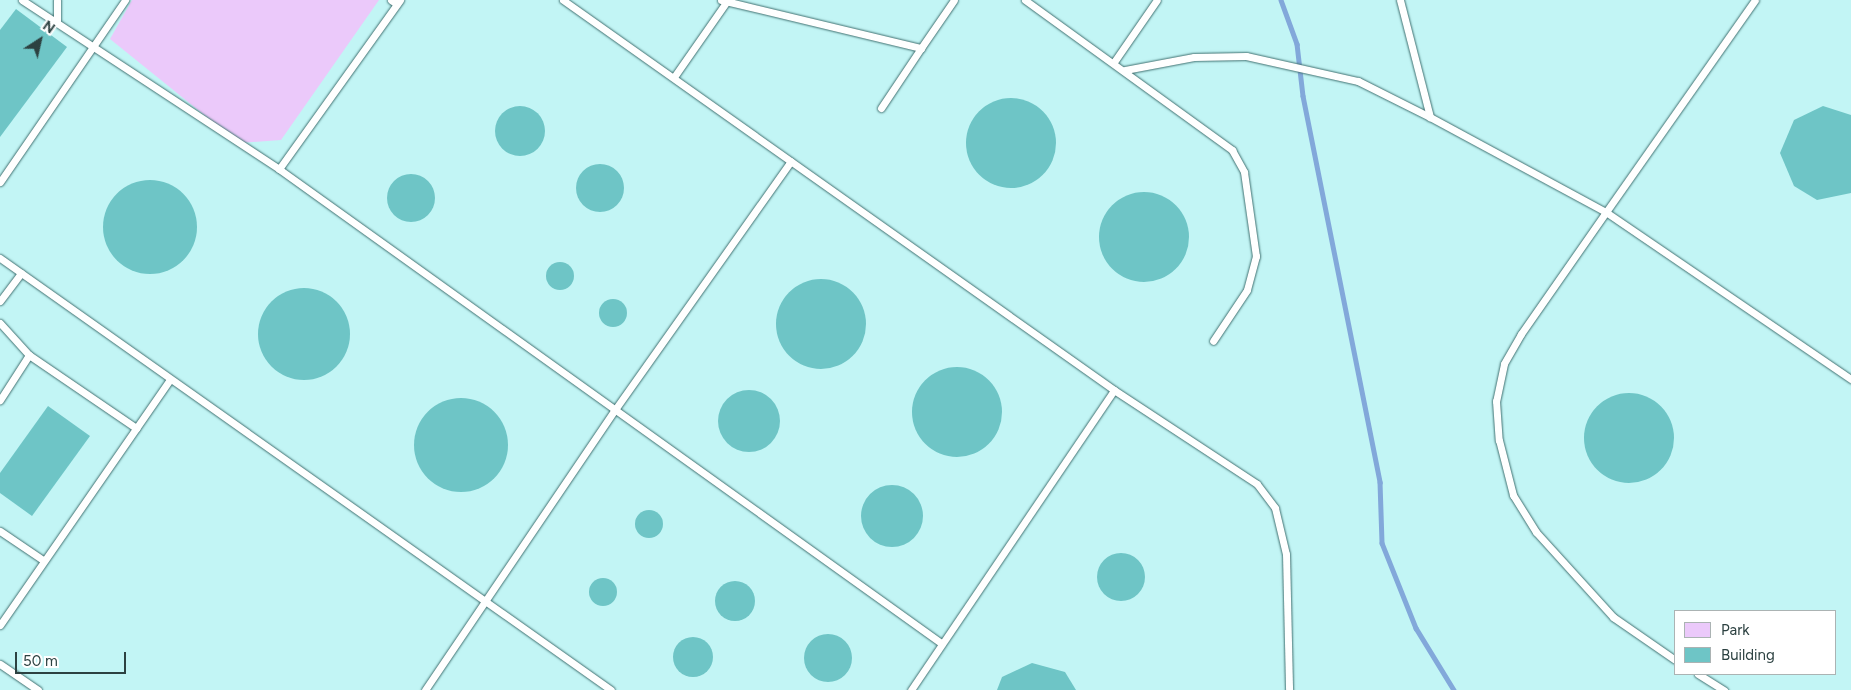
<!DOCTYPE html>
<html>
<head>
<meta charset="utf-8">
<style>
  body { margin:0 }
  #map { position:relative; width:1851px; height:690px; overflow:hidden; background:#c2f5f5; font-family:Figtree,sans-serif }
  div>[style] { position:absolute }
  .green>* { inset:0; background:#ebc9fa }
  .stream>* { height:4.5px; margin:-2.25px; padding:0 2.25px; transform-origin:2.25px; border-radius:2.25px; background:#82a8da }
  .building>* { inset:0; background:#6ec5c6 }
  .round { border-radius:50% }
  .roads { filter:drop-shadow(0 0 1px #417171) drop-shadow(0 0 1px #417171) }
  .service>* { height:7px; margin:-3.5px; padding:0 3.5px; transform-origin:3.5px; border-radius:3.5px; background:#fff }
  span { translate:-50% -50%; white-space:nowrap; text-align:center; line-height:1.15; -webkit-text-stroke:4px #fff; paint-order:stroke }
  .legend { position:absolute; left:1674px; top:610px; width:162px; height:65px; box-sizing:border-box; background:#fff; border:1px solid #abb3b3; margin:0; padding:6px 9px; list-style:none; font-size:15px; color:#2c4141 }
  .legend li { display:flex; align-items:center; gap:10px; height:25px }
  .legend b { width:25px; border:1px solid #abb3b3 }
  .north { position:absolute; left:15px; top:15px; width:50px; height:50px; -webkit-text-stroke:4px #fff; paint-order:stroke; rotate:35deg; font-size:14px; font-weight:700; line-height:20px; text-align:center; color:#2c4141 }
  .north::after { content:''; display:block; margin:auto; width:18px; height:22px; background:#2c4141; clip-path:polygon(50% 0,100% 100%,50% 72%,0 100%) }
  .scale { position:absolute; left:15px; top:652px; width:111px; height:22px; box-sizing:border-box; border:2px solid #2c4141; border-top:0; padding-left:6px; font-size:15px; line-height:18px; white-space:nowrap; color:#2c4141; -webkit-text-stroke:4px #fff; paint-order:stroke }
</style>
</head>
<body>
<div id="map">
  <div class="green">
    <i style="clip-path:polygon(132px 0,379px 0,281px 140px,239px 143px,110px 39px)"></i>
  </div>
  <div class="stream">
    <i style="left:1281px;top:0;width:47px;rotate:70deg"></i>
    <i style="left:1297px;top:44px;width:52px;rotate:83.4deg"></i>
    <i style="left:1303px;top:96px;width:394px;rotate:78.7deg"></i>
    <i style="left:1380px;top:482px;width:61px;rotate:88.1deg"></i>
    <i style="left:1382px;top:543px;width:92px;rotate:68.2deg"></i>
    <i style="left:1416px;top:628px;width:73px;rotate:58.5deg"></i>
  </div>
  <div class="building">
    <i style="clip-path:polygon(16px 9px,67px 47px,0 137px,0 30px)"></i>
    <i class="round" style="left:966px;top:98px;width:90px;height:90px"></i>
    <i style="clip-path:polygon(1823px 106px,1851px 115px,1851px 193px,1817px 200px,1794px 186px,1780px 153px,1794px 120px)"></i>
    <i class="round" style="left:495px;top:106px;width:50px;height:50px"></i>
    <i class="round" style="left:576px;top:164px;width:48px;height:48px"></i>
    <i class="round" style="left:387px;top:174px;width:48px;height:48px"></i>
    <i class="round" style="left:103px;top:180px;width:94px;height:94px"></i>
    <i class="round" style="left:1099px;top:192px;width:90px;height:90px"></i>
    <i class="round" style="left:546px;top:262px;width:28px;height:28px"></i>
    <i class="round" style="left:776px;top:279px;width:90px;height:90px"></i>
    <i class="round" style="left:258px;top:288px;width:92px;height:92px"></i>
    <i class="round" style="left:599px;top:299px;width:28px;height:28px"></i>
    <i class="round" style="left:912px;top:367px;width:90px;height:90px"></i>
    <i class="round" style="left:718px;top:390px;width:62px;height:62px"></i>
    <i class="round" style="left:1584px;top:393px;width:90px;height:90px"></i>
    <i class="round" style="left:414px;top:398px;width:94px;height:94px"></i>
    <i style="clip-path:polygon(48px 406px,90px 436px,32px 516px,0 493px,0 473px)"></i>
    <i class="round" style="left:861px;top:485px;width:62px;height:62px"></i>
    <i class="round" style="left:635px;top:510px;width:28px;height:28px"></i>
    <i class="round" style="left:1097px;top:553px;width:48px;height:48px"></i>
    <i class="round" style="left:589px;top:578px;width:28px;height:28px"></i>
    <i class="round" style="left:715px;top:581px;width:40px;height:40px"></i>
    <i class="round" style="left:804px;top:634px;width:48px;height:48px"></i>
    <i class="round" style="left:673px;top:637px;width:40px;height:40px"></i>
    <i style="clip-path:polygon(1032px 663px,1065px 672px,1076px 690px,997px 690px,1002px 677px)"></i>
  </div>
  <div class="roads">
    <div class="service">
      <i style="left:22px;top:0;width:308px;rotate:33.3deg"></i>
      <i style="left:279px;top:169px;width:814px;rotate:35.6deg"></i>
      <i style="left:391px;top:0;width:7px;rotate:34deg"></i>
      <i style="left:563px;top:0;width:675px;rotate:35.29deg"></i>
      <i style="left:1114px;top:390px;width:171px;rotate:33.3deg"></i>
      <i style="left:1257px;top:484px;width:30px;rotate:53deg"></i>
      <i style="left:1275px;top:508px;width:47px;rotate:76.6deg"></i>
      <i style="left:1286px;top:554px;width:136px;rotate:88.7deg"></i>
      <i style="left:721px;top:0;width:206px;rotate:13.5deg"></i>
      <i style="left:921px;top:48px;width:58px;rotate:-55.5deg"></i>
      <i style="left:1025px;top:0;width:256px;rotate:35.9deg"></i>
      <i style="left:1232px;top:150px;width:25px;rotate:61deg"></i>
      <i style="left:1244px;top:172px;width:85px;rotate:81.9deg"></i>
      <i style="left:1256px;top:256px;width:35px;rotate:105deg"></i>
      <i style="left:1247px;top:290px;width:61px;rotate:123.7deg"></i>
      <i style="left:1400px;top:0;width:121px;rotate:75.6deg"></i>
      <i style="left:1430px;top:117px;width:200px;rotate:28.4deg"></i>
      <i style="left:1606px;top:212px;width:149px;rotate:124.9deg"></i>
      <i style="left:1521px;top:334px;width:34px;rotate:120deg"></i>
      <i style="left:1504px;top:364px;width:38px;rotate:102deg"></i>
      <i style="left:1496px;top:401px;width:39px;rotate:86deg"></i>
      <i style="left:1499px;top:440px;width:57px;rotate:75.7deg"></i>
      <i style="left:1513px;top:495px;width:44px;rotate:58.1deg"></i>
      <i style="left:1536px;top:532px;width:115px;rotate:47.8deg"></i>
      <i style="left:1613px;top:617px;width:75px;rotate:34.7deg"></i>
      <i style="left:1755px;top:0;width:259px;rotate:125.1deg"></i>
      <i style="left:1606px;top:212px;width:297px;rotate:34.3deg"></i>
      <i style="left:57px;top:22px;width:22px;rotate:-90deg"></i>
      <i style="left:1114px;top:62px;width:75px;rotate:-55.3deg"></i>
      <i style="left:1125px;top:70px;width:70px;rotate:-10.7deg"></i>
      <i style="left:1194px;top:57px;width:52px;rotate:-1.1deg"></i>
      <i style="left:1246px;top:56px;width:115px;rotate:12.6deg"></i>
      <i style="left:1358px;top:81px;width:80px;rotate:26.6deg"></i>
      <i style="left:674px;top:77px;width:93px;rotate:-55.1deg"></i>
      <i style="left:881px;top:108px;width:72px;rotate:-56.3deg"></i>
      <i style="left:279px;top:169px;width:208px;rotate:-54.4deg"></i>
      <i style="left:0;top:182px;width:221px;rotate:-55.5deg"></i>
      <i style="left:0;top:258px;width:748px;rotate:35.26deg"></i>
      <i style="left:0;top:301px;width:35px;rotate:-53deg"></i>
      <i style="left:0;top:323px;width:43px;rotate:47.8deg"></i>
      <i style="left:29px;top:355px;width:54px;rotate:122.8deg"></i>
      <i style="left:29px;top:355px;width:130px;rotate:34.3deg"></i>
      <i style="left:0;top:531px;width:52px;rotate:34deg"></i>
      <i style="left:0;top:625px;width:297px;rotate:-55.3deg"></i>
      <i style="left:0;top:664px;width:46px;rotate:34.4deg"></i>
      <i style="left:1698px;top:674px;width:31px;rotate:32deg"></i>
      <i style="left:425px;top:690px;width:337px;rotate:-55.9deg"></i>
      <i style="left:614px;top:411px;width:306px;rotate:-54.7deg"></i>
      <i style="left:911px;top:690px;width:362px;rotate:-55.9deg"></i>
    </div>
  </div>
  <ul class="legend">
  <li><b style="height:14px;background:#ebc9fa"></b>Park</li>
  <li><b style="height:14px;background:#6ec5c6"></b>Building</li>
  </ul>
  <div class="north">N</div>
  <div class="scale">50 m</div>
</div>
</body>
</html>
